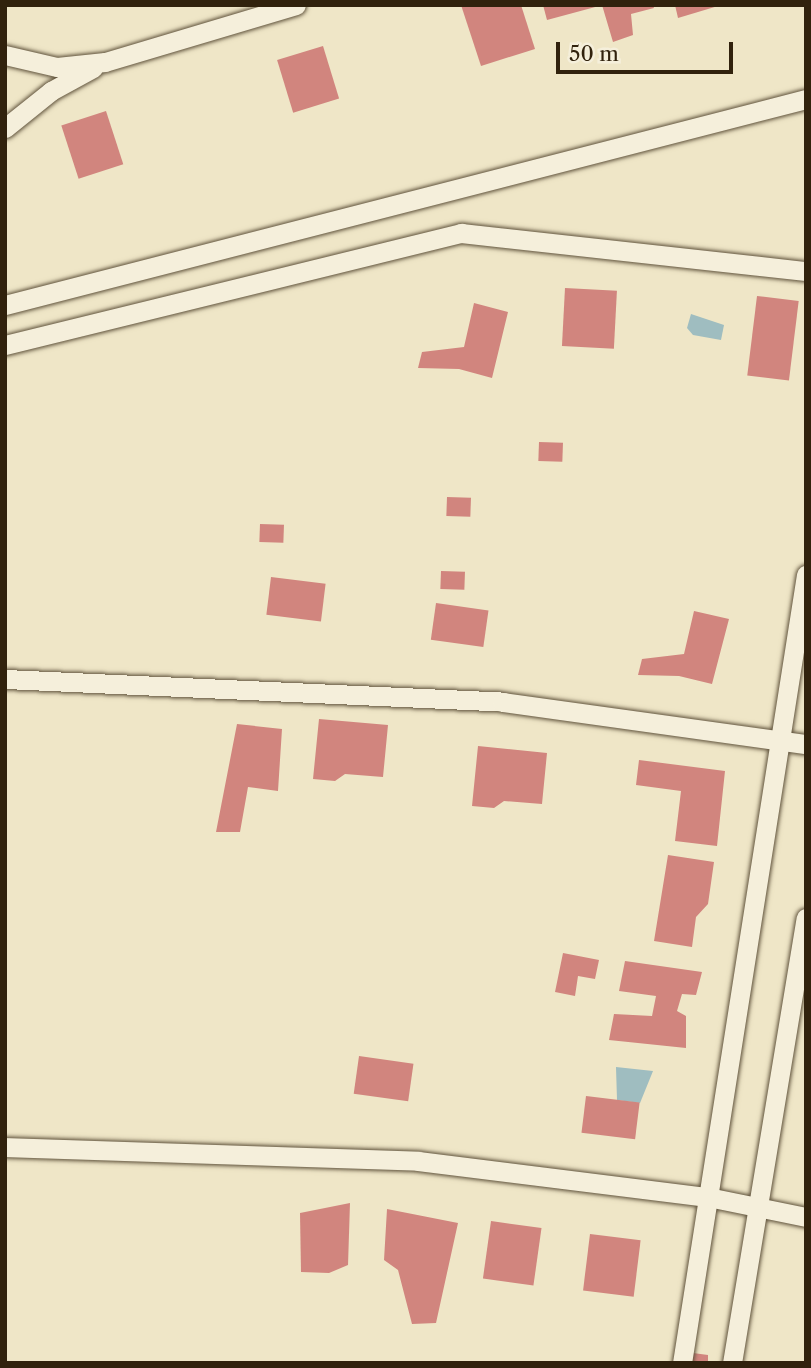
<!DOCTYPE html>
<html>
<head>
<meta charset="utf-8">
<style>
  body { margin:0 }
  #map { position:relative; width:811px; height:1368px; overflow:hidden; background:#efe6c7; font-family:"Libre Caslon Text",serif }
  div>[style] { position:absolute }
  .water>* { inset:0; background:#9fbdc0 }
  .building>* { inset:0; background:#d1857e; transform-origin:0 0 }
  .roads { filter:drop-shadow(0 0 2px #60533c) drop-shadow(0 0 2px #60533c) }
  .minor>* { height:19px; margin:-9.5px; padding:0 9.5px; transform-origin:9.5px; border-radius:9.5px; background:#f5efdb }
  span { translate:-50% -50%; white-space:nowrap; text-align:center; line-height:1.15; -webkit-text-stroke:5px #f5efdb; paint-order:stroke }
  .frame { position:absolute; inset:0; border:7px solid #31220d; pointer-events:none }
  .scale { position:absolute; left:556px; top:42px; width:177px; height:32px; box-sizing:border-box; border:4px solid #31220d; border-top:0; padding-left:9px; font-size:21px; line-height:24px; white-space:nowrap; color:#31220d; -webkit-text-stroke:5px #f5efdb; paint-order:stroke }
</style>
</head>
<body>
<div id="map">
  <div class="water">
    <i style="clip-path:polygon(691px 314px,724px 325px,721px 340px,693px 335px,687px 328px)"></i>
    <i style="clip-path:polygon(616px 1067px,653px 1071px,640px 1103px,617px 1100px)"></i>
  </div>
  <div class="building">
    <i style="clip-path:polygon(461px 5px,521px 5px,535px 49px,481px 66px)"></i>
    <i style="clip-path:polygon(543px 5px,599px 5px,599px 6px,547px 20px)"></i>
    <i style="clip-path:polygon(602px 5px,653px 5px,654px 8px,631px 14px,633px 35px,613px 42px)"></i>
    <i style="clip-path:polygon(675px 5px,718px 5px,718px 6px,678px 18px)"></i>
    <i style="left:323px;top:46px;width:55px;height:48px;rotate:73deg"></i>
    <i style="left:106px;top:111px;width:56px;height:47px;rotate:72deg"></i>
    <i style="left:565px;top:288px;width:52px;height:58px;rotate:3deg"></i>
    <i style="left:757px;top:296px;width:42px;height:80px;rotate:7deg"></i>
    <i style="clip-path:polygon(474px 303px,508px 312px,492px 378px,459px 369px,418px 368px,422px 352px,464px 347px)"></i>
    <i style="left:539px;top:442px;width:24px;height:19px;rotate:2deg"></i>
    <i style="left:447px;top:497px;width:24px;height:19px;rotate:2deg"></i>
    <i style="left:260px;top:524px;width:24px;height:18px;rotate:2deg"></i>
    <i style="left:441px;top:571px;width:24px;height:18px;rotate:2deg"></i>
    <i style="left:271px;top:577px;width:55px;height:38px;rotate:7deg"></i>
    <i style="left:436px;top:603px;width:53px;height:37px;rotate:8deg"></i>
    <i style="clip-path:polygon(694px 611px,729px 619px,712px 684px,679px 676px,638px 675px,642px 659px,684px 654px)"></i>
    <i style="clip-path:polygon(319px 719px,388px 725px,383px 777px,345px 774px,335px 781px,313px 779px)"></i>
    <i style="clip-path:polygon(237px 724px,282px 729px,278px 791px,248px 787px,240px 832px,216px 832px)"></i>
    <i style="clip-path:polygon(478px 746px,547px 753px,542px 804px,504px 801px,494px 808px,472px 806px)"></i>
    <i style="clip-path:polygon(639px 760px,725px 771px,717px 846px,675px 841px,681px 791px,636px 785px)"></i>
    <i style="clip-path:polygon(668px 855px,714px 862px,708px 904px,696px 917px,692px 947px,654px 941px)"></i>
    <i style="clip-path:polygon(563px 953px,599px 960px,595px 979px,578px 976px,575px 996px,555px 992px)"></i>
    <i style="clip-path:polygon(625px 961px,702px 972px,696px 995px,682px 994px,677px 1011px,686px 1016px,686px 1048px,609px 1040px,614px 1014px,652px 1016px,656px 996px,619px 991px)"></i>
    <i style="left:359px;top:1056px;width:55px;height:38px;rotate:8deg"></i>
    <i style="left:586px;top:1096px;width:54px;height:37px;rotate:7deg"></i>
    <i style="clip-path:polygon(350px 1203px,348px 1265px,329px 1273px,301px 1272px,300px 1213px)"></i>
    <i style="clip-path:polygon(387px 1209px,458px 1223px,436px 1323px,412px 1324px,398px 1270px,384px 1260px)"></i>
    <i style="left:491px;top:1221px;width:51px;height:58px;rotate:8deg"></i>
    <i style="left:590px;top:1234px;width:51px;height:57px;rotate:7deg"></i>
    <i style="clip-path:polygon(693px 1353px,708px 1355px,708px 1363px,692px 1363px)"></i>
  </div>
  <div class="roads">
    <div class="minor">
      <i style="left:5px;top:55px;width:53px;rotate:13deg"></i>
      <i style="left:57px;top:67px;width:48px;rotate:-5.9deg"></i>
      <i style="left:105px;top:62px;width:199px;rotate:-16.6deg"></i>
      <i style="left:5px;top:128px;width:59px;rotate:-38.8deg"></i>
      <i style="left:51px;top:91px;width:48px;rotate:-28.7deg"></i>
      <i style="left:5px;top:305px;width:827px;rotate:-14.42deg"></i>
      <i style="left:5px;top:345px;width:470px;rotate:-13.8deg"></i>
      <i style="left:461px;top:233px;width:347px;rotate:6.3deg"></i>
      <i style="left:5px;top:679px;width:498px;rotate:2.6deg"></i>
      <i style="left:502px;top:702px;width:307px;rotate:7.9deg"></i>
      <i style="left:5px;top:1147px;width:413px;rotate:1.9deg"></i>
      <i style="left:418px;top:1161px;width:292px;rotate:7.1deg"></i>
      <i style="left:708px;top:1197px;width:100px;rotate:11.5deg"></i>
      <i style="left:682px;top:1363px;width:798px;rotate:-81.06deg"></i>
      <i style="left:732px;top:1363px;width:451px;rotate:-80.6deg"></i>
    </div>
  </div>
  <div class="frame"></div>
  <div class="scale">50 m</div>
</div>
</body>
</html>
